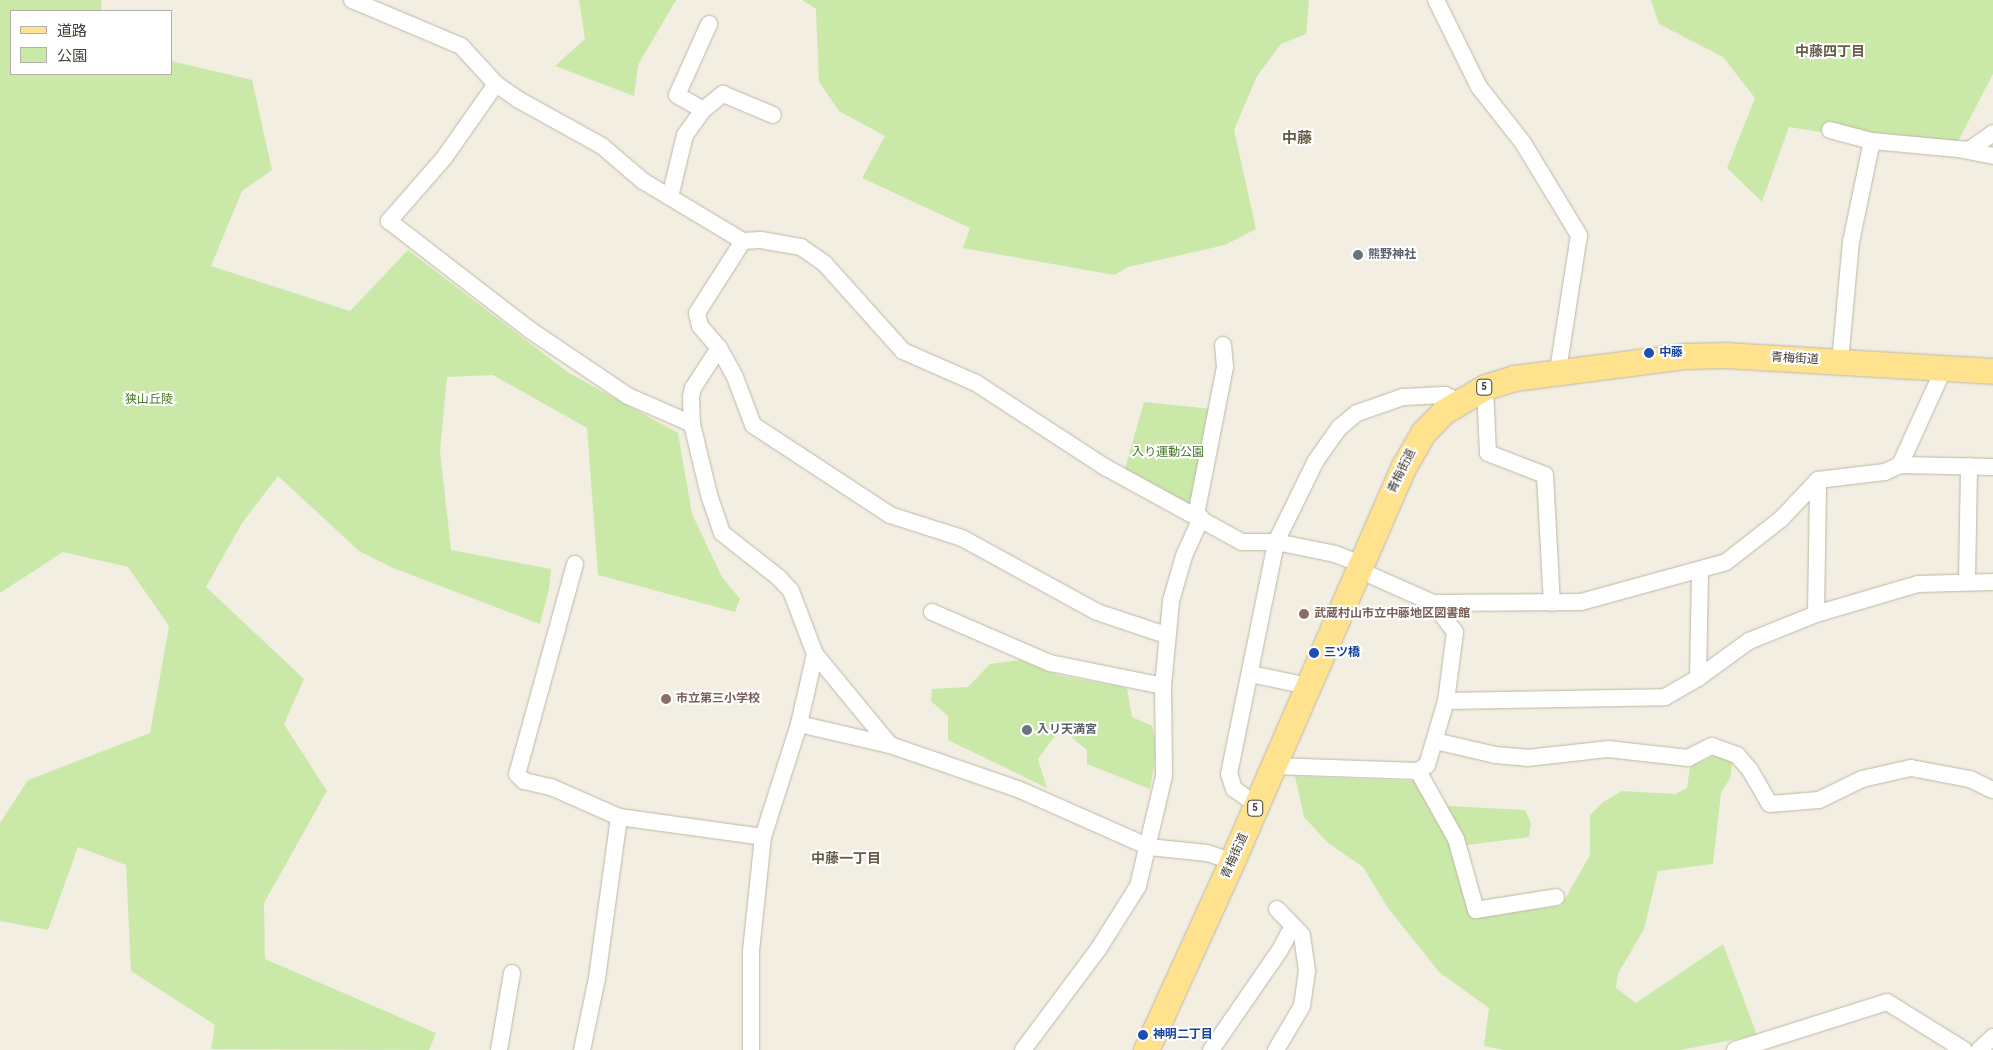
<!DOCTYPE html>
<html>
<head>
<meta charset="utf-8">
<style>
  body { margin:0 }
  #map { position:relative; width:1993px; height:1050px; overflow:hidden; background:#f2eee2; font-family:"Roboto Condensed","Noto Sans JP",sans-serif }
  div>[style] { position:absolute }
  .green>* { inset:0; background:#cae9a9 }
  .roads { filter:drop-shadow(0 0 1px #beb6a5) drop-shadow(0 0 1px #beb6a5) }
  .minor>* { height:16px; margin:-8px; padding:0 8px; transform-origin:8px; border-radius:8px; background:#fff }
  .primary>* { height:25px; margin:-12.5px; padding:0 12.5px; transform-origin:12.5px; border-radius:12.5px; background:#ffe28e }
  .dots>* { width:14px; height:14px; translate:-50% -50%; box-sizing:border-box; border:2px solid #fff; border-radius:50% }
  span { translate:-50% -50%; white-space:nowrap; text-align:center; line-height:1.15; -webkit-text-stroke:4px #fff; paint-order:stroke }
  .shield-label span { padding:1px 4px; background:#fff; border:1px solid; border-radius:4px; -webkit-text-stroke-width:0 }
  .shield-label { font-size:11px; color:#443d33; font-weight:700 }
  .worship-label { font-size:12px; color:#5b616d; font-weight:700 }
  .left { translate:0 -50%; text-align:left }
  .transit-label { font-size:12px; color:#164399; font-weight:700 }
  .street-label { font-size:12px; color:#443d33 }
  .park-label { font-size:12px; color:#427724 }
  .education-label { font-size:12px; color:#785e54; font-weight:700 }
  .neighbourhood-label { font-size:14px; color:#675c49; font-weight:700 }
  .quarter-label { font-size:15px; color:#675c49; font-weight:700 }
  .legend { position:absolute; left:10px; top:10px; width:162px; height:65px; box-sizing:border-box; background:#fff; border:1px solid #b4b1ad; margin:0; padding:6px 9px; list-style:none; font-size:15px; color:#443d33 }
  .legend li { display:flex; align-items:center; gap:10px; height:25px }
  .legend b { width:25px; border:1px solid #b4b1ad }
</style>
</head>
<body>
<div id="map">
  <div class="green">
    <i style="clip-path:polygon(0 0,101px 0,102px 11px,11px 11px,11px 74px,171px 74px,171px 61px,252px 80px,272px 170px,242px 191px,211px 266px,350px 311px,408px 250px,569px 373px,678px 433px,692px 514px,722px 577px,740px 599px,735px 612px,598px 575px,587px 428px,493px 375px,447px 377px,440px 451px,451px 550px,551px 569px,549px 589px,540px 624px,393px 568px,359px 551px,278px 476px,242px 523px,206px 587px,304px 679px,284px 724px,327px 791px,264px 903px,265px 959px,436px 1033px,429px 1050px,211px 1049px,215px 1025px,131px 971px,126px 865px,78px 847px,48px 930px,0 921px,0 823px,28px 780px,150px 733px,169px 626px,128px 567px,63px 552px,0 593px)"></i>
    <i style="clip-path:polygon(579px 0,676px 0,638px 65px,634px 96px,555px 66px,585px 39px)"></i>
    <i style="clip-path:polygon(802px 0,1309px 0,1306px 34px,1281px 44px,1257px 76px,1234px 130px,1256px 229px,1225px 245px,1128px 267px,1114px 275px,963px 248px,970px 228px,862px 178px,885px 136px,839px 111px,819px 82px,816px 9px)"></i>
    <i style="clip-path:polygon(1651px 0,1993px 0,1993px 74px,1952px 153px,1789px 127px,1762px 202px,1727px 168px,1755px 98px,1723px 57px,1659px 24px)"></i>
    <i style="clip-path:polygon(1144px 402px,1213px 409px,1195px 504px,1188px 506px,1124px 472px)"></i>
    <i style="clip-path:polygon(1020px 660px,1057px 675px,1127px 688px,1132px 717px,1152px 726px,1157px 747px,1150px 789px,1087px 764px,1087px 750px,1064px 731px,1054px 737px,1038px 759px,1047px 788px,948px 740px,948px 716px,931px 701px,932px 689px,968px 687px,990px 664px)"></i>
    <i style="clip-path:polygon(1714px 756px,1732px 762px,1731px 776px,1721px 793px,1713px 864px,1658px 871px,1644px 929px,1618px 974px,1616px 988px,1636px 1003px,1723px 944px,1757px 1035px,1681px 1050px,1503px 1050px,1484px 1046px,1489px 1008px,1439px 972px,1388px 908px,1363px 867px,1328px 843px,1304px 817px,1295px 776px,1416px 781px,1430px 805px,1525px 810px,1531px 823px,1529px 837px,1451px 847px,1474px 916px,1561px 906px,1590px 855px,1590px 815px,1603px 802px,1622px 791px,1675px 794px,1687px 788px,1690px 767px)"></i>
  </div>
  <div class="roads">
    <div class="minor">
      <i style="left:352px;top:0;width:118px;rotate:22.9deg"></i>
      <i style="left:461px;top:46px;width:52px;rotate:47.4deg"></i>
      <i style="left:496px;top:84px;width:28px;rotate:35deg"></i>
      <i style="left:519px;top:100px;width:95px;rotate:29deg"></i>
      <i style="left:602px;top:146px;width:54px;rotate:40.5deg"></i>
      <i style="left:643px;top:181px;width:117px;rotate:31deg"></i>
      <i style="left:743px;top:241px;width:18px;rotate:-3deg"></i>
      <i style="left:761px;top:240px;width:41px;rotate:9.9deg"></i>
      <i style="left:801px;top:247px;width:29px;rotate:35deg"></i>
      <i style="left:825px;top:264px;width:117px;rotate:48.1deg"></i>
      <i style="left:903px;top:351px;width:80px;rotate:23.7deg"></i>
      <i style="left:976px;top:383px;width:154px;rotate:33.1deg"></i>
      <i style="left:1105px;top:467px;width:156px;rotate:28.7deg"></i>
      <i style="left:1242px;top:542px;width:34px"></i>
      <i style="left:1276px;top:542px;width:60px;rotate:11.5deg"></i>
      <i style="left:1335px;top:554px;width:28px;rotate:21deg"></i>
      <i style="left:1361px;top:564px;width:12px;rotate:55deg"></i>
      <i style="left:1368px;top:574px;width:71px;rotate:24deg"></i>
      <i style="left:1433px;top:603px;width:36px;rotate:53deg"></i>
      <i style="left:1455px;top:632px;width:70px;rotate:97.4deg"></i>
      <i style="left:1446px;top:701px;width:67px;rotate:106.5deg"></i>
      <i style="left:1427px;top:765px;width:11px;rotate:146deg"></i>
      <i style="left:1418px;top:771px;width:145px;rotate:-178deg"></i>
      <i style="left:1436px;top:0;width:97px;rotate:63.7deg"></i>
      <i style="left:1479px;top:87px;width:71px;rotate:51.8deg"></i>
      <i style="left:1523px;top:143px;width:108px;rotate:58.7deg"></i>
      <i style="left:1579px;top:235px;width:137px;rotate:98.8deg"></i>
      <i style="left:496px;top:84px;width:90px;rotate:125.1deg"></i>
      <i style="left:444px;top:158px;width:84px;rotate:131.1deg"></i>
      <i style="left:389px;top:221px;width:178px;rotate:37.7deg"></i>
      <i style="left:530px;top:330px;width:118px;rotate:34deg"></i>
      <i style="left:628px;top:396px;width:70px;rotate:23.6deg"></i>
      <i style="left:703px;top:110px;width:30px;rotate:-150deg"></i>
      <i style="left:677px;top:95px;width:78px;rotate:-65.7deg"></i>
      <i style="left:1830px;top:130px;width:43px;rotate:14.7deg"></i>
      <i style="left:1872px;top:141px;width:97px;rotate:5.3deg"></i>
      <i style="left:1969px;top:150px;width:29px;rotate:-35deg"></i>
      <i style="left:1963px;top:150px;width:31px;rotate:11deg"></i>
      <i style="left:670px;top:197px;width:64px;rotate:-76.4deg"></i>
      <i style="left:685px;top:135px;width:31px;rotate:-54deg"></i>
      <i style="left:703px;top:110px;width:26px;rotate:-39deg"></i>
      <i style="left:723px;top:94px;width:54px;rotate:22.8deg"></i>
      <i style="left:743px;top:241px;width:85px;rotate:122.6deg"></i>
      <i style="left:697px;top:313px;width:13px;rotate:77deg"></i>
      <i style="left:700px;top:326px;width:29px;rotate:49deg"></i>
      <i style="left:719px;top:348px;width:33px;rotate:61deg"></i>
      <i style="left:735px;top:377px;width:51px;rotate:69.4deg"></i>
      <i style="left:753px;top:425px;width:164px;rotate:33.3deg"></i>
      <i style="left:890px;top:515px;width:76px;rotate:17.7deg"></i>
      <i style="left:962px;top:538px;width:154px;rotate:28.7deg"></i>
      <i style="left:1097px;top:612px;width:73px;rotate:18.4deg"></i>
      <i style="left:719px;top:348px;width:48px;rotate:123deg"></i>
      <i style="left:693px;top:388px;width:9px;rotate:103deg"></i>
      <i style="left:691px;top:397px;width:27px;rotate:88deg"></i>
      <i style="left:692px;top:424px;width:73px;rotate:76.5deg"></i>
      <i style="left:709px;top:495px;width:40px;rotate:71.1deg"></i>
      <i style="left:722px;top:533px;width:71px;rotate:38.2deg"></i>
      <i style="left:778px;top:577px;width:19px;rotate:47deg"></i>
      <i style="left:791px;top:591px;width:67px;rotate:69.1deg"></i>
      <i style="left:815px;top:654px;width:118px;rotate:50.5deg"></i>
      <i style="left:1840px;top:362px;width:121px;rotate:-84.8deg"></i>
      <i style="left:1851px;top:242px;width:103px;rotate:-78.3deg"></i>
      <i style="left:1485px;top:387px;width:66px;rotate:87.4deg"></i>
      <i style="left:1488px;top:453px;width:61px;rotate:21.1deg"></i>
      <i style="left:1545px;top:475px;width:128px;rotate:86.9deg"></i>
      <i style="left:1900px;top:465px;width:107px;rotate:-65.6deg"></i>
      <i style="left:1196px;top:515px;width:151px;rotate:-78.9deg"></i>
      <i style="left:1225px;top:367px;width:22px;rotate:-95deg"></i>
      <i style="left:575px;top:564px;width:218px;rotate:105.4deg"></i>
      <i style="left:517px;top:774px;width:10px;rotate:45deg"></i>
      <i style="left:524px;top:781px;width:28px;rotate:13deg"></i>
      <i style="left:551px;top:787px;width:74px;rotate:23.8deg"></i>
      <i style="left:619px;top:817px;width:145px;rotate:7.9deg"></i>
      <i style="left:763px;top:837px;width:119px;rotate:-72.3deg"></i>
      <i style="left:799px;top:724px;width:72px;rotate:-77.1deg"></i>
      <i style="left:1967px;top:581px;width:115px;rotate:-89deg"></i>
      <i style="left:1433px;top:603px;width:148px;rotate:-0.4deg"></i>
      <i style="left:1581px;top:602px;width:150px;rotate:-15.4deg"></i>
      <i style="left:1726px;top:562px;width:70px;rotate:-38deg"></i>
      <i style="left:1781px;top:519px;width:54px;rotate:-46.5deg"></i>
      <i style="left:1818px;top:480px;width:67px;rotate:-6.8deg"></i>
      <i style="left:1885px;top:472px;width:17px;rotate:-25deg"></i>
      <i style="left:1900px;top:465px;width:93px;rotate:1.2deg"></i>
      <i style="left:932px;top:612px;width:129px;rotate:23.4deg"></i>
      <i style="left:1050px;top:663px;width:115px;rotate:11.5deg"></i>
      <i style="left:1816px;top:614px;width:134px;rotate:-89.1deg"></i>
      <i style="left:1251px;top:674px;width:58px;rotate:11.9deg"></i>
      <i style="left:1698px;top:678px;width:108px;rotate:-88.9deg"></i>
      <i style="left:1446px;top:701px;width:219px;rotate:-1deg"></i>
      <i style="left:1665px;top:697px;width:38px;rotate:-30deg"></i>
      <i style="left:1698px;top:678px;width:63px;rotate:-36deg"></i>
      <i style="left:1749px;top:641px;width:72px;rotate:-21.9deg"></i>
      <i style="left:1816px;top:614px;width:106px;rotate:-16.4deg"></i>
      <i style="left:1918px;top:584px;width:75px;rotate:-1.5deg"></i>
      <i style="left:799px;top:724px;width:93px;rotate:13deg"></i>
      <i style="left:890px;top:745px;width:135px;rotate:19deg"></i>
      <i style="left:1018px;top:789px;width:143px;rotate:23.9deg"></i>
      <i style="left:1149px;top:847px;width:58px;rotate:5.9deg"></i>
      <i style="left:1207px;top:853px;width:26px;rotate:18deg"></i>
      <i style="left:1435px;top:741px;width:62px;rotate:13.1deg"></i>
      <i style="left:1495px;top:755px;width:32px;rotate:5deg"></i>
      <i style="left:1527px;top:758px;width:81px;rotate:-6.3deg"></i>
      <i style="left:1608px;top:749px;width:81px;rotate:6.4deg"></i>
      <i style="left:1688px;top:758px;width:27px;rotate:-27deg"></i>
      <i style="left:1712px;top:746px;width:27px;rotate:20deg"></i>
      <i style="left:1737px;top:755px;width:20px;rotate:49deg"></i>
      <i style="left:1750px;top:770px;width:39px;rotate:60deg"></i>
      <i style="left:1770px;top:804px;width:49px;rotate:-4.7deg"></i>
      <i style="left:1819px;top:800px;width:48px;rotate:-26deg"></i>
      <i style="left:1862px;top:779px;width:50px;rotate:-12.7deg"></i>
      <i style="left:1911px;top:768px;width:60px;rotate:10.6deg"></i>
      <i style="left:1970px;top:779px;width:25px;rotate:26deg"></i>
      <i style="left:1418px;top:771px;width:78px;rotate:60.8deg"></i>
      <i style="left:1456px;top:839px;width:74px;rotate:74.3deg"></i>
      <i style="left:1476px;top:910px;width:81px;rotate:-9.2deg"></i>
      <i style="left:1257px;top:805px;width:28px;rotate:-145deg"></i>
      <i style="left:1234px;top:789px;width:16px;rotate:-108deg"></i>
      <i style="left:1229px;top:774px;width:237px;rotate:-78.5deg"></i>
      <i style="left:1276px;top:542px;width:59px;rotate:-63.9deg"></i>
      <i style="left:1302px;top:489px;width:30px;rotate:-64deg"></i>
      <i style="left:1315px;top:462px;width:42px;rotate:-54.8deg"></i>
      <i style="left:1339px;top:428px;width:23px;rotate:-40deg"></i>
      <i style="left:1357px;top:413px;width:49px;rotate:-19.2deg"></i>
      <i style="left:1403px;top:397px;width:42px;rotate:-2.7deg"></i>
      <i style="left:1445px;top:395px;width:14px;rotate:25deg"></i>
      <i style="left:499px;top:1050px;width:78px;rotate:-80.4deg"></i>
      <i style="left:582px;top:1050px;width:74px;rotate:-78.2deg"></i>
      <i style="left:597px;top:978px;width:162px;rotate:-82.2deg"></i>
      <i style="left:751px;top:1050px;width:99px;rotate:-90deg"></i>
      <i style="left:751px;top:951px;width:115px;rotate:-84deg"></i>
      <i style="left:1023px;top:1050px;width:127px;rotate:-53.3deg"></i>
      <i style="left:1099px;top:948px;width:73px;rotate:-57.8deg"></i>
      <i style="left:1138px;top:886px;width:113px;rotate:-76.7deg"></i>
      <i style="left:1164px;top:776px;width:90px;rotate:-90.6deg"></i>
      <i style="left:1163px;top:686px;width:85px;rotate:-84.6deg"></i>
      <i style="left:1171px;top:601px;width:47px;rotate:-73.9deg"></i>
      <i style="left:1184px;top:556px;width:42px;rotate:-65.9deg"></i>
      <i style="left:1211px;top:1050px;width:121px;rotate:-55.4deg"></i>
      <i style="left:1280px;top:950px;width:27px;rotate:-62deg"></i>
      <i style="left:1276px;top:1050px;width:51px;rotate:-59.4deg"></i>
      <i style="left:1302px;top:1006px;width:35px;rotate:-82deg"></i>
      <i style="left:1307px;top:971px;width:36px;rotate:-98deg"></i>
      <i style="left:1302px;top:935px;width:36px;rotate:-134deg"></i>
      <i style="left:1735px;top:1050px;width:159px;rotate:-17.5deg"></i>
      <i style="left:1887px;top:1002px;width:91px;rotate:31.9deg"></i>
      <i style="left:1979px;top:1050px;width:19px;rotate:-43deg"></i>
    </div>
    <div class="primary">
      <i style="left:1146px;top:1050px;width:208px;rotate:-65.5deg"></i>
      <i style="left:1232px;top:861px;width:431px;rotate:-66.5deg"></i>
      <i style="left:1404px;top:466px;width:38px;rotate:-60deg"></i>
      <i style="left:1423px;top:433px;width:29px;rotate:-46deg"></i>
      <i style="left:1443px;top:412px;width:49px;rotate:-30.8deg"></i>
      <i style="left:1485px;top:387px;width:30px;rotate:-17deg"></i>
      <i style="left:1514px;top:378px;width:172px;rotate:-7.3deg"></i>
      <i style="left:1685px;top:356px;width:40px;rotate:-1.4deg"></i>
      <i style="left:1725px;top:355px;width:268px;rotate:3.4deg"></i>
    </div>
  </div>
  <div class="dots">
    <i style="left:1358px;top:255px;background:#6b7280"></i>
    <i style="left:1649px;top:353px;background:#1a4fb4"></i>
    <i style="left:1304px;top:614px;background:#8d6e63"></i>
    <i style="left:1314px;top:653px;background:#1a4fb4"></i>
    <i style="left:666px;top:699px;background:#8d6e63"></i>
    <i style="left:1027px;top:730px;background:#6b7280"></i>
    <i style="left:1143px;top:1035px;background:#1a4fb4"></i>
  </div>
  <div class="shield-label">
    <span style="left:1484px;top:387px">5</span>
    <span style="left:1255px;top:808px">5</span>
  </div>
  <div class="worship-label">
    <span class="left" style="left:1368px;top:255px">熊野神社</span>
    <span class="left" style="left:1037px;top:730px">入リ天満宮</span>
  </div>
  <div class="transit-label">
    <span class="left" style="left:1659px;top:353px">中藤</span>
    <span class="left" style="left:1324px;top:653px">三ツ橋</span>
    <span class="left" style="left:1153px;top:1035px">神明二丁目</span>
  </div>
  <div class="street-label">
    <span style="left:1795px;top:359px;rotate:3deg">青梅街道</span>
    <span style="left:1402px;top:471px;rotate:-64deg">青梅街道</span>
    <span style="left:1235px;top:856px;rotate:-66deg">青梅街道</span>
  </div>
  <div class="park-label">
    <span style="left:149px;top:400px">狭山丘陵</span>
    <span style="left:1168px;top:453px">入り運動公園</span>
  </div>
  <div class="education-label">
    <span class="left" style="left:1314px;top:614px">武蔵村山市立中藤地区図書館</span>
    <span class="left" style="left:676px;top:699px">市立第三小学校</span>
  </div>
  <div class="neighbourhood-label">
    <span style="left:1830px;top:51px">中藤四丁目</span>
    <span style="left:846px;top:858px">中藤一丁目</span>
  </div>
  <div class="quarter-label">
    <span style="left:1297px;top:139px">中藤</span>
  </div>
  <ul class="legend">
  <li><b style="height:6px;background:#ffe28e"></b>道路</li>
  <li><b style="height:14px;background:#cae9a9"></b>公園</li>
  </ul>
</div>
</body>
</html>
